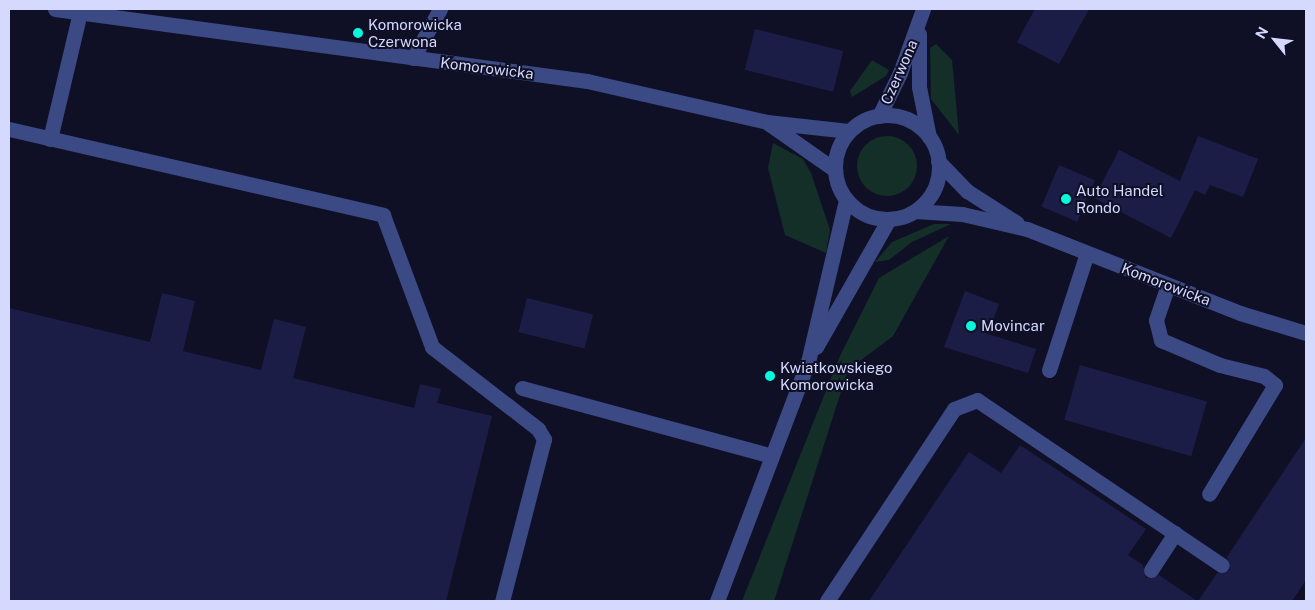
<!DOCTYPE html>
<html>
<head>
<meta charset="utf-8">
<style>
  body { margin:0 }
  #map { position:relative; width:1315px; height:610px; overflow:hidden; background:#0f1026; font-family:"Public Sans",sans-serif }
  div>[style] { position:absolute }
  .green>* { inset:0; background:#132f28 }
  .round { border-radius:50% }
  .building>* { inset:0; background:#1c1d46; transform-origin:0 0 }
  .minor>* { height:15px; margin:-7.5px; padding:0 7.5px; transform-origin:7.5px; border-radius:7.5px; background:#3b4984 }
  .minor>.ring { margin:-7.5px; padding:0; box-sizing:content-box; background:none; border:15px solid #3b4984; border-radius:50% }
  .dots>* { width:14px; height:14px; translate:-50% -50%; box-sizing:border-box; border:2px solid #0f1026; border-radius:50% }
  span { translate:-50% -50%; white-space:nowrap; text-align:center; line-height:1.15; -webkit-text-stroke:4px #0f1026; paint-order:stroke }
  .poi-label { font-size:15px; color:#d5d9fe }
  .left { translate:0 -50%; text-align:left }
  .street-label { font-size:15px; color:#d5d9fe }
  .frame { position:absolute; inset:0; border:10px solid #d5d9fe; pointer-events:none }
  .north { position:absolute; left:1250px; top:15px; width:50px; height:50px; -webkit-text-stroke:4px #0f1026; paint-order:stroke; rotate:299deg; font-size:14px; font-weight:700; line-height:20px; text-align:center; color:#d5d9fe }
  .north::after { content:''; display:block; margin:auto; width:18px; height:22px; background:#d5d9fe; clip-path:polygon(50% 0,100% 100%,50% 72%,0 100%) }
</style>
</head>
<body>
<div id="map">
  <div class="green">
    <i style="clip-path:polygon(936px 44px,952px 60px,959px 135px,931px 99px,930px 48px)"></i>
    <i style="clip-path:polygon(872px 60px,889px 70px,886px 76px,852px 97px,850px 91px)"></i>
    <i class="round" style="left:857px;top:136px;width:60px;height:60px"></i>
    <i style="clip-path:polygon(773px 143px,803px 159px,811px 173px,830px 230px,826px 253px,785px 235px,768px 168px)"></i>
    <i style="clip-path:polygon(934px 224px,951px 224px,912px 242px,889px 260px,875px 262px,892px 242px)"></i>
    <i style="clip-path:polygon(949px 236px,893px 336px,848px 370px,774px 601px,742px 601px,839px 358px,879px 278px)"></i>
  </div>
  <div class="building">
    <i style="clip-path:polygon(1035px 9px,1089px 9px,1059px 64px,1017px 42px)"></i>
    <i style="left:755px;top:29px;width:91px;height:42px;rotate:14deg"></i>
    <i style="clip-path:polygon(1198px 136px,1258px 159px,1243px 197px,1210px 185px,1205px 195px,1195px 190px,1171px 238px,1094px 198px,1119px 150px,1180px 181px)"></i>
    <i style="left:1059px;top:165px;width:39px;height:45px;rotate:23deg"></i>
    <i style="clip-path:polygon(965px 291px,999px 304px,988px 334px,1036px 349px,1028px 373px,944px 347px)"></i>
    <i style="clip-path:polygon(162px 293px,195px 301px,183px 351px,261px 370px,274px 319px,306px 327px,293px 378px,414px 408px,420px 384px,441px 389px,437px 403px,492px 416px,446px 601px,9px 601px,9px 308px,150px 342px)"></i>
    <i style="left:527px;top:298px;width:68px;height:35px;rotate:14deg"></i>
    <i style="left:1080px;top:365px;width:132px;height:57px;rotate:16deg"></i>
    <i style="clip-path:polygon(1306px 438px,1306px 580px,1292px 601px,1198px 601px,1217px 573px,1230px 570px,1227px 557px)"></i>
    <i style="clip-path:polygon(1020px 445px,1146px 529px,1128px 555px,1143px 565px,1146px 578px,1159px 575px,1197px 601px,869px 601px,969px 452px,1001px 473px)"></i>
  </div>
  <div class="minor">
    <i style="left:55px;top:9px;width:537px;rotate:7.71deg"></i>
    <i style="left:587px;top:81px;width:185px;rotate:12.8deg"></i>
    <i style="left:767px;top:122px;width:82px;rotate:6.3deg"></i>
    <i style="left:919px;top:34px;width:53px;rotate:90deg"></i>
    <i style="left:919px;top:87px;width:51px;rotate:78.7deg"></i>
    <i style="left:413px;top:58px;width:56px;rotate:-61.1deg"></i>
    <i class="ring" style="left:835px;top:115px;width:89px;height:89px"></i>
    <i style="left:879px;top:116px;width:48px;rotate:-64deg"></i>
    <i style="left:900px;top:73px;width:68px;rotate:-70.2deg"></i>
    <i style="left:768px;top:123px;width:82px;rotate:35deg"></i>
    <i style="left:9px;top:129px;width:384px;rotate:12.9deg"></i>
    <i style="left:383px;top:215px;width:141px;rotate:69.6deg"></i>
    <i style="left:432px;top:347px;width:134px;rotate:37.7deg"></i>
    <i style="left:538px;top:429px;width:12px;rotate:59deg"></i>
    <i style="left:544px;top:439px;width:167px;rotate:104.5deg"></i>
    <i style="left:50px;top:139px;width:130px;rotate:-76.7deg"></i>
    <i style="left:938px;top:161px;width:42px;rotate:46deg"></i>
    <i style="left:967px;top:191px;width:59px;rotate:32.6deg"></i>
    <i style="left:915px;top:211px;width:47px;rotate:3.7deg"></i>
    <i style="left:962px;top:214px;width:67px;rotate:13deg"></i>
    <i style="left:1027px;top:229px;width:229px;rotate:21.5deg"></i>
    <i style="left:1240px;top:313px;width:69px;rotate:16.9deg"></i>
    <i style="left:1168px;top:285px;width:37px;rotate:109deg"></i>
    <i style="left:1156px;top:320px;width:21px;rotate:76deg"></i>
    <i style="left:1161px;top:340px;width:64px;rotate:23deg"></i>
    <i style="left:1220px;top:365px;width:45px;rotate:14deg"></i>
    <i style="left:1264px;top:376px;width:14px;rotate:39deg"></i>
    <i style="left:1275px;top:385px;width:127px;rotate:121.2deg"></i>
    <i style="left:816px;top:347px;width:147px;rotate:-60.3deg"></i>
    <i style="left:1049px;top:370px;width:123px;rotate:-72deg"></i>
    <i style="left:522px;top:388px;width:259px;rotate:15.2deg"></i>
    <i style="left:1151px;top:570px;width:44px;rotate:-57deg"></i>
    <i style="left:717px;top:601px;width:256px;rotate:-69.2deg"></i>
    <i style="left:808px;top:362px;width:166px;rotate:-76.8deg"></i>
    <i style="left:827px;top:601px;width:230px;rotate:-56.5deg"></i>
    <i style="left:954px;top:409px;width:25px;rotate:-21deg"></i>
    <i style="left:977px;top:400px;width:295px;rotate:34deg"></i>
  </div>
  <div class="dots">
    <i style="left:358px;top:33px;background:#05fadd"></i>
    <i style="left:1066px;top:199px;background:#05fadd"></i>
    <i style="left:971px;top:326px;background:#05fadd"></i>
    <i style="left:770px;top:376px;background:#05fadd"></i>
  </div>
  <div class="poi-label">
    <span class="left" style="left:368px;top:33px">Komorowicka<br>Czerwona</span>
    <span class="left" style="left:1076px;top:199px">Auto Handel<br>Rondo</span>
    <span class="left" style="left:981px;top:326px">Movincar</span>
    <span class="left" style="left:780px;top:376px">Kwiatkowskiego<br>Komorowicka</span>
  </div>
  <div class="street-label">
    <span style="left:487px;top:68px;rotate:7deg">Komorowicka</span>
    <span style="left:899px;top:72px;rotate:-66deg">Czerwona</span>
    <span style="left:1166px;top:284px;rotate:21deg">Komorowicka</span>
  </div>
  <div class="frame"></div>
  <div class="north">N</div>
</div>
</body>
</html>
